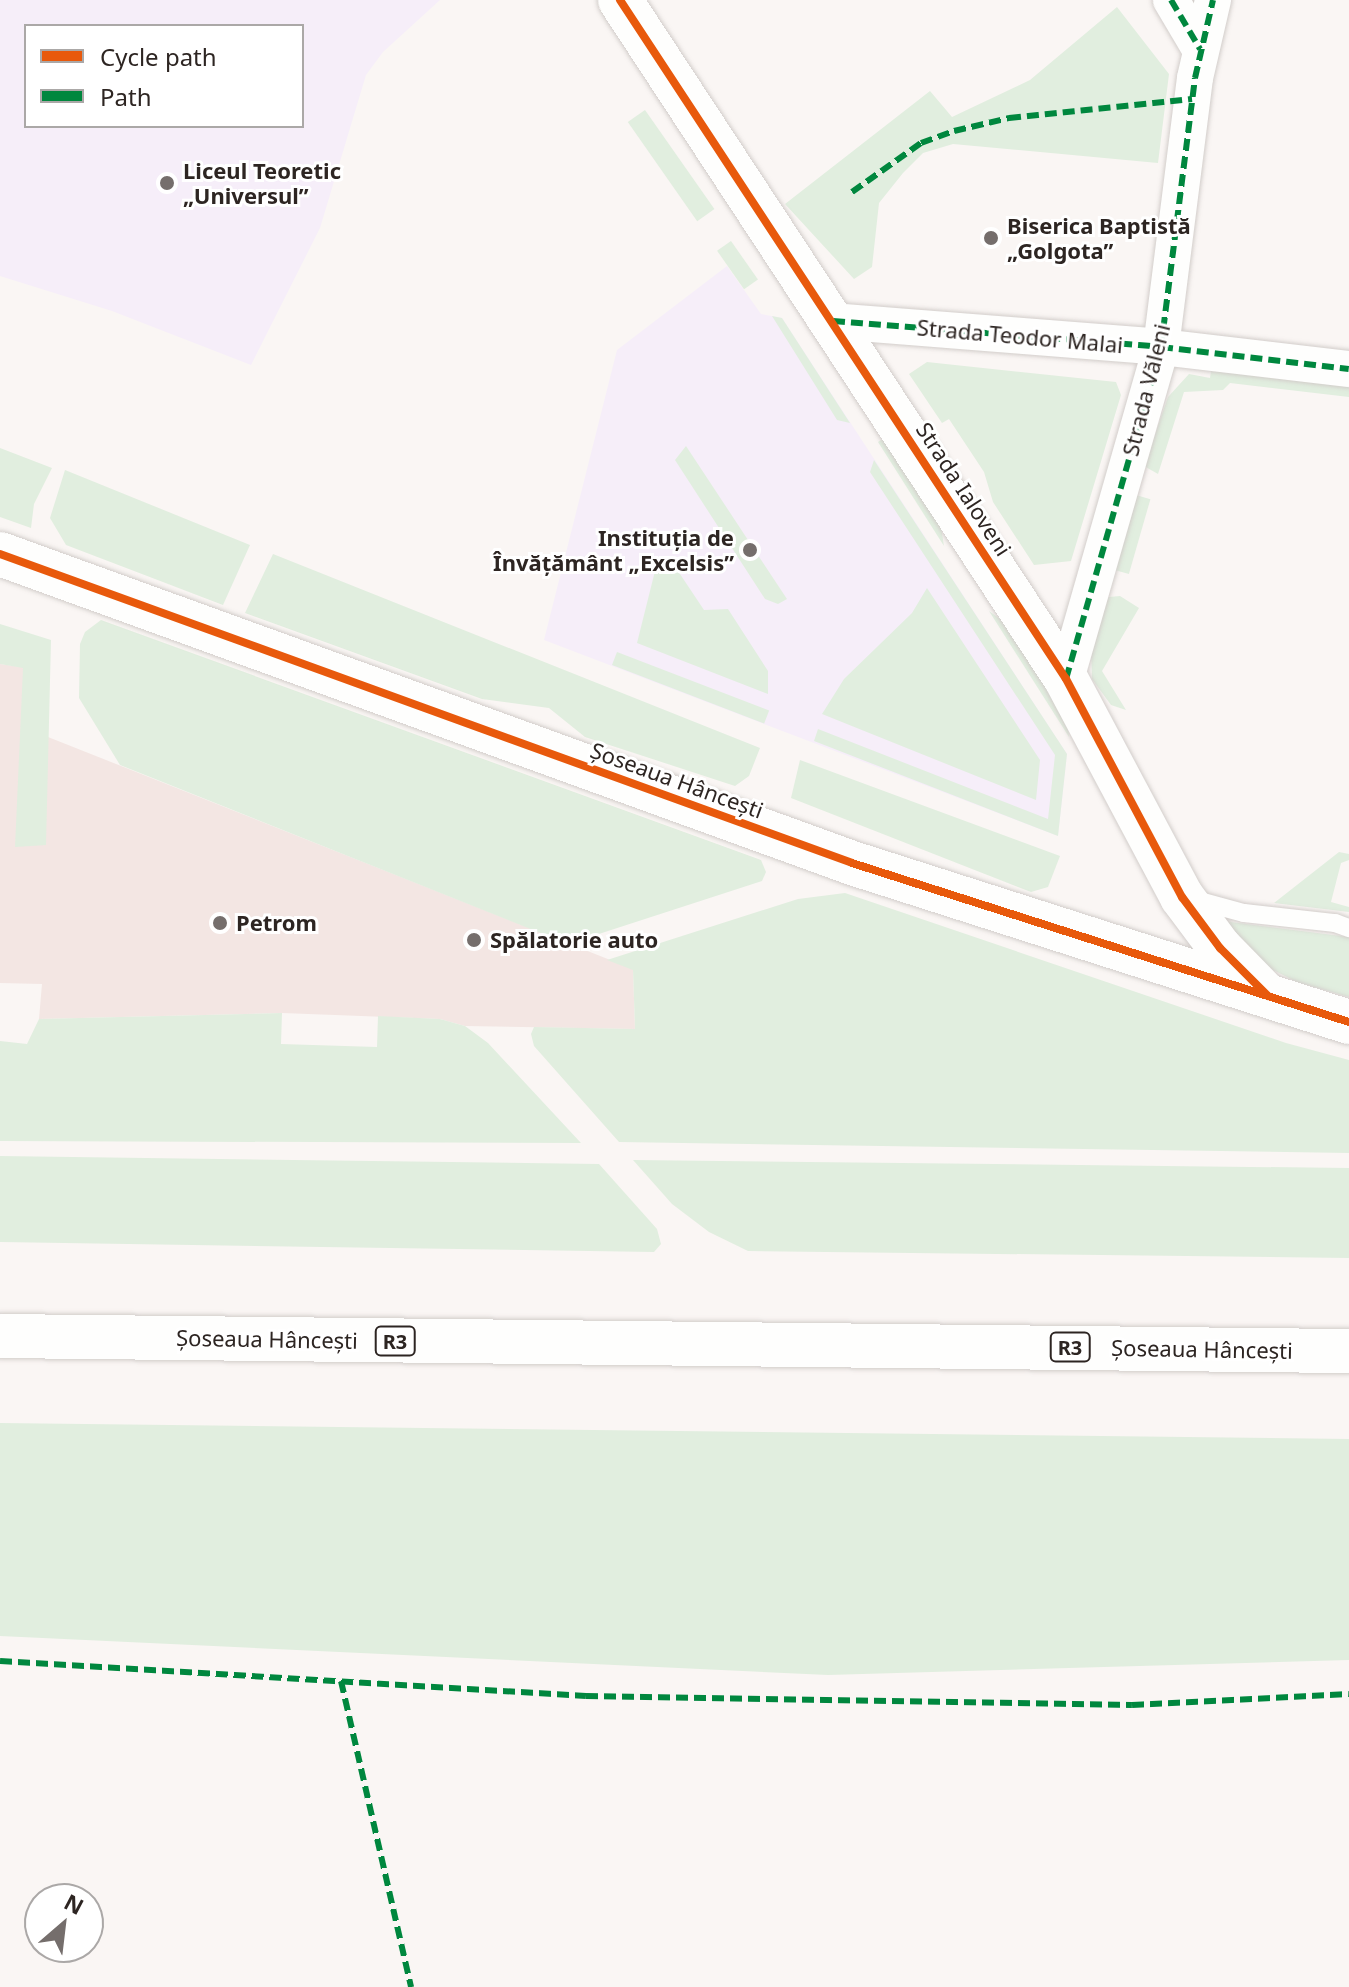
<!DOCTYPE html>
<html>
<head>
<meta charset="utf-8">
<style>
  body { margin:0 }
  #map { position:relative; width:1349px; height:1987px; overflow:hidden; background:#faf6f4; font-family:"Noto Sans",sans-serif }
  div>[style] { position:absolute }
  .commercial>* { inset:0; background:#f3e6e3 }
  .education>* { inset:0; background:#f6eef9 }
  .green>* { inset:0; background:#e1eedf; transform-origin:0 0 }
  .roads { filter:drop-shadow(0 0 2px #d2cdca) drop-shadow(0 0 2px #d2cdca) }
  .lane>* { height:18px; margin:-9px; padding:0 9px; transform-origin:9px; border-radius:9px; background:#fefefd }
  .street>* { height:36px; margin:-18px; padding:0 18px; transform-origin:18px; border-radius:18px; background:#fefefd }
  .secondary>* { height:44px; margin:-22px; padding:0 22px; transform-origin:22px; border-radius:22px; background:#fefefd }
  .highway>* { height:44px; margin:-22px; padding:0 22px; transform-origin:22px; border-radius:22px; background:#fefefd }
  .quiet>* { height:6px; margin-top:-3px; transform-origin:0; background:repeating-linear-gradient(90deg,#00873e 0 12px,transparent 0 18px) }
  .cycleway>* { height:8px; margin:-4px; padding:0 4px; transform-origin:4px; border-radius:4px; background:#e8590c }
  .dots>* { width:22px; height:22px; translate:-50% -50%; box-sizing:border-box; border:4px solid #fff; border-radius:50% }
  span { translate:-50% -50%; white-space:nowrap; text-align:center; line-height:1.15; -webkit-text-stroke:6px #fff; paint-order:stroke }
  .shield-label span { padding:2px 6px; background:#fff; border:2px solid; border-radius:6px; -webkit-text-stroke-width:0 }
  .shield-label { font-size:20px; color:#2d2522; font-weight:700 }
  .poi-label { font-size:22px; color:#2d2522; font-weight:700 }
  .left { translate:0 -50%; text-align:left }
  .right { translate:-100% -50%; text-align:right }
  .street-label { font-size:22px; color:#2d2522 }
  .legend { position:absolute; left:24px; top:24px; width:280px; height:104px; box-sizing:border-box; background:#fff; border:2px solid #aba8a7; margin:0; padding:10px 14px; list-style:none; font-size:24px; color:#2d2522 }
  .legend li { display:flex; align-items:center; gap:16px; height:40px }
  .legend b { width:40px; border:2px solid #aba8a7 }
  .north { position:absolute; left:24px; top:1883px; width:80px; height:80px; box-sizing:border-box; background:#fff; border:2px solid #aba8a7; border-radius:50%; rotate:28deg; font-size:22px; font-weight:700; line-height:32px; text-align:center; color:#2d2522 }
  .north::after { content:''; display:block; margin:auto; width:28px; height:36px; background:#756e6c; clip-path:polygon(50% 0,100% 100%,50% 72%,0 100%) }
</style>
</head>
<body>
<div id="map">
  <div class="commercial">
    <i style="clip-path:polygon(0 664px,49px 671px,48px 737px,633px 969px,635px 1029px,465px 1026px,440px 1019px,282px 1013px,39px 1019px,42px 984px,0 983px)"></i>
  </div>
  <div class="education">
    <i style="clip-path:polygon(evenodd,0 0,440px 0,383px 52px,366px 75px,320px 228px,251px 365px,112px 311px,0 276px,0 0,26px 26px,302px 26px,302px 126px,26px 126px,26px 26px)"></i>
    <i style="clip-path:polygon(727px 266px,761px 314px,782px 318px,1067px 754px,1058px 836px,544px 640px,617px 350px)"></i>
  </div>
  <div class="green">
    <i style="clip-path:polygon(1117px 7px,1169px 74px,1158px 163px,953px 144px,923px 153px,903px 173px,879px 203px,872px 267px,854px 279px,785px 204px,930px 91px,952px 117px,1030px 80px)"></i>
    <i style="left:645px;top:110px;width:121px;height:21px;rotate:55deg"></i>
    <i style="left:731px;top:241px;width:47px;height:17px;rotate:55deg"></i>
    <i style="clip-path:polygon(772px 316px,782px 318px,850px 423px,837px 420px)"></i>
    <i style="clip-path:polygon(927px 362px,1116px 382px,1121px 395px,1071px 561px,1034px 565px,993px 502px,984px 472px,949px 419px,942px 423px,909px 374px)"></i>
    <i style="clip-path:polygon(1231px 367px,1349px 386px,1349px 397px,1230px 383px,1223px 390px,1184px 392px,1158px 474px,1144px 466px,1168px 397px,1189px 374px,1210px 378px,1211px 371px,1229px 373px)"></i>
    <i style="clip-path:polygon(890px 434px,938px 508px,944px 546px,878px 442px)"></i>
    <i style="clip-path:polygon(686px 446px,787px 599px,778px 604px,765px 599px,675px 460px)"></i>
    <i style="clip-path:polygon(0 448px,52px 468px,34px 504px,31px 528px,0 517px)"></i>
    <i style="clip-path:polygon(874px 460px,1067px 754px,1058px 836px,814px 741px,818px 729px,1048px 819px,1055px 755px,870px 472px)"></i>
    <i style="clip-path:polygon(65px 470px,250px 545px,223px 605px,66px 545px,50px 518px)"></i>
    <i style="left:1136px;top:495px;width:15px;height:78px;rotate:16deg"></i>
    <i style="clip-path:polygon(273px 554px,760px 748px,749px 776px,735px 786px,585px 737px,549px 708px,482px 699px,245px 613px)"></i>
    <i style="clip-path:polygon(676px 568px,704px 610px,728px 609px,768px 671px,768px 694px,637px 643px,655px 571px)"></i>
    <i style="clip-path:polygon(927px 588px,1040px 760px,1036px 800px,822px 714px,844px 679px,912px 613px)"></i>
    <i style="clip-path:polygon(1120px 596px,1139px 608px,1102px 671px,1126px 710px,1111px 705px,1092px 679px,1091px 647px,1103px 602px,1109px 597px)"></i>
    <i style="clip-path:polygon(989px 611px,1025px 637px,1066px 706px,1069px 737px)"></i>
    <i style="clip-path:polygon(101px 620px,761px 860px,766px 872px,762px 881px,568px 944px,120px 765px,79px 698px,80px 644px,85px 632px)"></i>
    <i style="clip-path:polygon(0 624px,51px 640px,46px 845px,15px 847px,23px 668px,0 664px)"></i>
    <i style="left:617px;top:652px;width:163px;height:14px;rotate:21deg"></i>
    <i style="clip-path:polygon(800px 760px,1060px 856px,1048px 887px,1031px 892px,791px 798px)"></i>
    <i style="clip-path:polygon(1339px 852px,1349px 854px,1349px 860px,1341px 863px,1331px 902px,1349px 907px,1349px 912px,1274px 903px)"></i>
    <i style="clip-path:polygon(845px 893px,1286px 1043px,1349px 1060px,1349px 1153px,619px 1142px,534px 1046px,531px 1034px,534px 1027px,635px 1029px,633px 970px,607px 960px,798px 899px)"></i>
    <i style="clip-path:polygon(1215px 920px,1349px 937px,1349px 997px,1297px 982px,1253px 960px)"></i>
    <i style="clip-path:polygon(282px 1013px,281px 1044px,377px 1047px,378px 1016px,440px 1019px,465px 1026px,488px 1043px,581px 1143px,0 1141px,0 1041px,27px 1044px,39px 1019px)"></i>
    <i style="clip-path:polygon(0 1156px,599px 1164px,657px 1229px,661px 1244px,654px 1252px,0 1242px)"></i>
    <i style="clip-path:polygon(633px 1160px,1349px 1168px,1349px 1258px,748px 1251px,709px 1232px,672px 1204px)"></i>
    <i style="clip-path:polygon(0 1423px,1349px 1439px,1349px 1660px,828px 1675px,0 1636px)"></i>
  </div>
  <div class="roads">
    <div class="lane">
      <i style="left:1192px;top:899px;width:54px;rotate:15.1deg"></i>
      <i style="left:1244px;top:913px;width:92px;rotate:6.3deg"></i>
      <i style="left:1335px;top:923px;width:15px;rotate:20deg"></i>
    </div>
    <div class="street">
      <i style="left:1171px;top:0;width:57px;rotate:59.4deg"></i>
      <i style="left:833px;top:321px;width:329px;rotate:4.5deg"></i>
      <i style="left:1161px;top:347px;width:189px;rotate:6.7deg"></i>
      <i style="left:1066px;top:679px;width:345px;rotate:-74deg"></i>
      <i style="left:1161px;top:347px;width:271px;rotate:-82.8deg"></i>
      <i style="left:1195px;top:78px;width:80px;rotate:-77deg"></i>
    </div>
    <div class="secondary">
      <i style="left:620px;top:0;width:812px;rotate:56.7deg"></i>
      <i style="left:1066px;top:679px;width:247px;rotate:62deg"></i>
      <i style="left:1182px;top:897px;width:64px;rotate:53.3deg"></i>
      <i style="left:1220px;top:948px;width:66px;rotate:45.6deg"></i>
      <i style="left:0;top:554px;width:906px;rotate:19.93deg"></i>
      <i style="left:852px;top:863px;width:522px;rotate:17.74deg"></i>
    </div>
    <div class="highway">
      <i style="left:0;top:1336px;width:1349px;rotate:0.64deg"></i>
    </div>
  </div>
  <div class="quiet">
    <i style="left:1171px;top:0;width:57px;rotate:59.4deg"></i>
    <i style="left:852px;top:192px;width:85px;rotate:-35.4deg"></i>
    <i style="left:921px;top:143px;width:35px;rotate:-20deg"></i>
    <i style="left:954px;top:131px;width:57px;rotate:-13.3deg"></i>
    <i style="left:1009px;top:118px;width:184px;rotate:-5.9deg"></i>
    <i style="left:833px;top:321px;width:329px;rotate:4.5deg"></i>
    <i style="left:1161px;top:347px;width:189px;rotate:6.7deg"></i>
    <i style="left:1066px;top:679px;width:345px;rotate:-74deg"></i>
    <i style="left:1161px;top:347px;width:271px;rotate:-82.8deg"></i>
    <i style="left:1195px;top:78px;width:80px;rotate:-77deg"></i>
    <i style="left:0;top:1661px;width:587px;rotate:3.42deg"></i>
    <i style="left:586px;top:1696px;width:546px;rotate:0.94deg"></i>
    <i style="left:1132px;top:1705px;width:217px;rotate:-2.9deg"></i>
    <i style="left:341px;top:1681px;width:314px;rotate:77.1deg"></i>
  </div>
  <div class="cycleway">
    <i style="left:620px;top:0;width:812px;rotate:56.7deg"></i>
    <i style="left:1066px;top:679px;width:247px;rotate:62deg"></i>
    <i style="left:1182px;top:897px;width:64px;rotate:53.3deg"></i>
    <i style="left:1220px;top:948px;width:68px;rotate:45deg"></i>
    <i style="left:0;top:554px;width:906px;rotate:19.93deg"></i>
    <i style="left:852px;top:863px;width:522px;rotate:17.74deg"></i>
  </div>
  <div class="dots">
    <i style="left:167px;top:183px;background:#756e6c"></i>
    <i style="left:991px;top:238px;background:#756e6c"></i>
    <i style="left:750px;top:550px;background:#756e6c"></i>
    <i style="left:220px;top:923px;background:#756e6c"></i>
    <i style="left:474px;top:940px;background:#756e6c"></i>
  </div>
  <div class="shield-label">
    <span style="left:395px;top:1341px">R3</span>
    <span style="left:1070px;top:1347px">R3</span>
  </div>
  <div class="poi-label">
    <span class="left" style="left:183px;top:183px">Liceul Teoretic<br>„Universul”</span>
    <span class="left" style="left:1007px;top:238px">Biserica Baptistă<br>„Golgota”</span>
    <span class="right" style="left:734px;top:550px">Instituția de<br>Învățământ „Excelsis”</span>
    <span class="left" style="left:236px;top:923px">Petrom</span>
    <span class="left" style="left:490px;top:940px">Spălatorie auto</span>
  </div>
  <div class="street-label">
    <span style="left:1020px;top:336px;rotate:5deg">Strada Teodor Malai</span>
    <span style="left:1146px;top:390px;rotate:-76deg">Strada Văleni</span>
    <span style="left:964px;top:489px;rotate:57deg">Strada Ialoveni</span>
    <span style="left:677px;top:780px;rotate:20deg">Șoseaua Hâncești</span>
    <span style="left:267px;top:1339px;rotate:1deg">Șoseaua Hâncești</span>
    <span style="left:1202px;top:1349px;rotate:1deg">Șoseaua Hâncești</span>
  </div>
  <ul class="legend">
  <li><b style="height:10px;background:#e8590c"></b>Cycle path</li>
  <li><b style="height:10px;background:#00873e"></b>Path</li>
  </ul>
  <div class="north">N</div>
</div>
</body>
</html>
